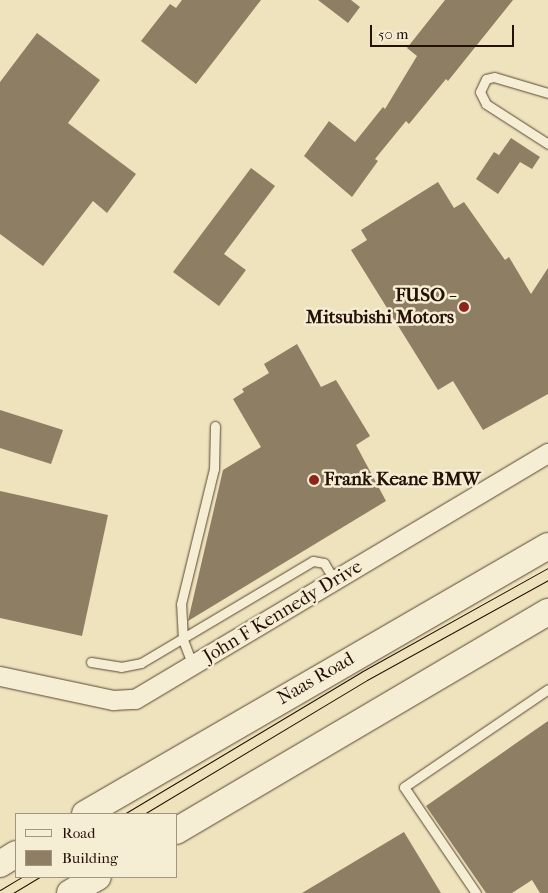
<!DOCTYPE html>
<html>
<head>
<meta charset="utf-8">
<style>
  body { margin:0 }
  #map { position:relative; width:548px; height:893px; overflow:hidden; background:#efe3bd; font-family:"IM FELL French Canon",serif }
  div>[style] { position:absolute }
  .building>* { inset:0; background:#8e7e64 }
  .roads { filter:drop-shadow(0 0 1px #584632) drop-shadow(0 0 1px #584632) }
  .service>* { height:9px; margin:-4.5px; padding:0 4.5px; transform-origin:4.5px; border-radius:4.5px; background:#f5edd4 }
  .minor>* { height:19px; margin:-9.5px; padding:0 9.5px; transform-origin:9.5px; border-radius:9.5px; background:#f5edd4 }
  .secondary>* { height:26px; margin:-13px; padding:0 13px; transform-origin:13px; border-radius:13px; background:#f5edd4 }
  .tram>* { height:1px; margin:-0.5px; padding:0 0.5px; transform-origin:0.5px; border-radius:0.5px; background:#251104 }
  .dots>* { width:14px; height:14px; translate:-50% -50%; box-sizing:border-box; border:2px solid #f5edd4; border-radius:50% }
  span { translate:-50% -50%; white-space:nowrap; text-align:center; line-height:1.15; -webkit-text-stroke:5px #f5edd4; paint-order:stroke }
  .poi-label { font-size:19px; color:#251104; font-weight:700 }
  .right { translate:-100% -50%; text-align:right }
  .left { translate:0 -50%; text-align:left }
  .street-label { font-size:19px; color:#251104 }
  .legend { position:absolute; left:15px; top:813px; width:162px; height:65px; box-sizing:border-box; background:#f5edd4; border:1px solid #a29581; margin:0; padding:6px 9px; list-style:none; font-size:15px; color:#251104 }
  .legend li { display:flex; align-items:center; gap:10px; height:25px }
  .legend b { width:25px; border:1px solid #a29581 }
  .scale { position:absolute; left:370px; top:25px; width:144px; height:22px; box-sizing:border-box; border:2px solid #251104; border-top:0; padding-left:6px; font-size:15px; line-height:18px; white-space:nowrap; color:#251104; -webkit-text-stroke:4px #f5edd4; paint-order:stroke }
</style>
</head>
<body>
<div id="map">
  <div class="building">
    <i style="clip-path:polygon(182px 0,261px 0,196px 84px,141px 41px,170px 4px,176px 8px)"></i>
    <i style="clip-path:polygon(318px 0,351px 0,360px 7px,348px 23px)"></i>
    <i style="clip-path:polygon(445px 0,513px 0,448px 81px,446px 79px,409px 124px,406px 121px,375px 159px,378px 161px,352px 197px,304px 156px,329px 121px,355px 142px,383px 107px,385px 109px,417px 56px,407px 48px)"></i>
    <i style="clip-path:polygon(37px 33px,100px 80px,68px 123px,136px 174px,107px 213px,93px 201px,43px 266px,0 234px,0 82px)"></i>
    <i style="clip-path:polygon(511px 138px,540px 157px,532px 169px,520px 162px,498px 194px,476px 179px,494px 152px,499px 155px)"></i>
    <i style="clip-path:polygon(251px 168px,275px 186px,224px 254px,246px 270px,219px 306px,173px 272px)"></i>
    <i style="clip-path:polygon(438px 182px,454px 208px,464px 202px,505px 260px,509px 257px,531px 294px,548px 268px,548px 394px,483px 430px,453px 381px,438px 390px,351px 250px,367px 240px,361px 230px)"></i>
    <i style="clip-path:polygon(297px 344px,321px 387px,336px 380px,370px 436px,356px 445px,386px 501px,188px 621px,223px 470px,261px 447px,233px 399px,244px 392px,242px 389px,269px 373px,264px 364px)"></i>
    <i style="clip-path:polygon(0 410px,63px 430px,51px 464px,0 448px)"></i>
    <i style="clip-path:polygon(0 491px,108px 515px,82px 636px,0 618px)"></i>
    <i style="clip-path:polygon(548px 721px,548px 893px,540px 893px,532px 880px,512px 893px,486px 893px,426px 806px)"></i>
    <i style="clip-path:polygon(404px 832px,441px 893px,302px 893px)"></i>
  </div>
  <div class="roads">
    <div class="service">
      <i style="left:548px;top:93px;width:56px;rotate:-163.5deg"></i>
      <i style="left:494px;top:77px;width:8px;rotate:166deg"></i>
      <i style="left:486px;top:79px;width:14px;rotate:115deg"></i>
      <i style="left:480px;top:92px;width:13px;rotate:63deg"></i>
      <i style="left:486px;top:104px;width:74px;rotate:32.8deg"></i>
      <i style="left:91px;top:662px;width:30px;rotate:9deg"></i>
      <i style="left:121px;top:667px;width:20px;rotate:-11deg"></i>
      <i style="left:141px;top:663px;width:200px;rotate:-30.7deg"></i>
      <i style="left:313px;top:561px;width:11px;rotate:10deg"></i>
      <i style="left:324px;top:563px;width:21px;rotate:59deg"></i>
      <i style="left:193px;top:666px;width:28px;rotate:-111deg"></i>
      <i style="left:183px;top:640px;width:36px;rotate:-93deg"></i>
      <i style="left:181px;top:604px;width:139px;rotate:-76.3deg"></i>
      <i style="left:214px;top:469px;width:43px;rotate:-88.7deg"></i>
      <i style="left:476px;top:893px;width:128px;rotate:-124.2deg"></i>
      <i style="left:404px;top:787px;width:174px;rotate:-34.2deg"></i>
    </div>
    <div class="minor">
      <i style="left:0;top:676px;width:116px;rotate:12deg"></i>
      <i style="left:113px;top:700px;width:22px;rotate:-3deg"></i>
      <i style="left:135px;top:699px;width:481px;rotate:-30.8deg"></i>
    </div>
    <div class="secondary">
      <i style="left:85px;top:814px;width:535px;rotate:-30.06deg"></i>
      <i style="left:176px;top:831px;width:432px;rotate:-30.5deg"></i>
      <i style="left:0;top:864px;width:19px;rotate:-32deg"></i>
      <i style="left:70px;top:893px;width:32px;rotate:-30deg"></i>
    </div>
  </div>
  <div class="tram">
    <i style="left:124px;top:814px;width:276px;rotate:-30.9deg"></i>
    <i style="left:361px;top:672px;width:214px;rotate:-29.1deg"></i>
    <i style="left:144px;top:814px;width:260px;rotate:-31deg"></i>
    <i style="left:367px;top:680px;width:207px;rotate:-28.9deg"></i>
    <i style="left:0;top:890px;width:26px;rotate:-31deg"></i>
    <i style="left:13px;top:893px;width:31px;rotate:-31deg"></i>
  </div>
  <div class="dots">
    <i style="left:464px;top:307px;background:#8f2418"></i>
    <i style="left:314px;top:480px;background:#8f2418"></i>
  </div>
  <div class="poi-label">
    <span class="right" style="left:454px;top:307px">FUSO -<br>Mitsubishi Motors</span>
    <span class="left" style="left:324px;top:480px">Frank Keane BMW</span>
  </div>
  <div class="street-label">
    <span style="left:283px;top:612px;rotate:-31deg">John F Kennedy Drive</span>
    <span style="left:316px;top:679px;rotate:-30deg">Naas Road</span>
  </div>
  <ul class="legend">
  <li><b style="height:6px;background:#f5edd4"></b>Road</li>
  <li><b style="height:14px;background:#8e7e64"></b>Building</li>
  </ul>
  <div class="scale">50 m</div>
</div>
</body>
</html>
